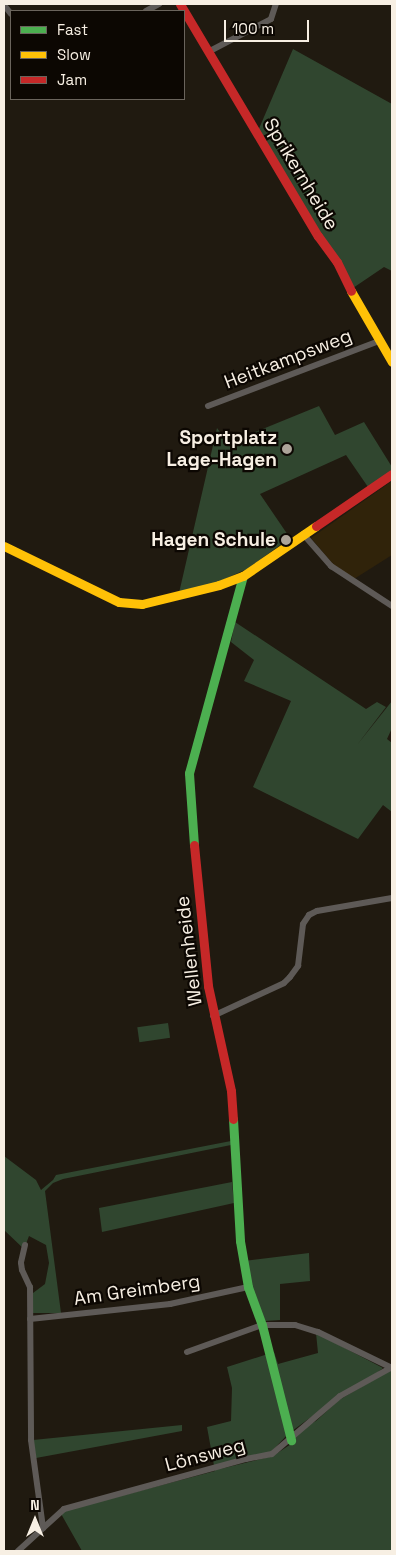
<!DOCTYPE html>
<html>
<head>
<meta charset="utf-8">
<style>
  body { margin:0 }
  #map { position:relative; width:396px; height:1555px; overflow:hidden; background:#201a10; font-family:"Space Grotesk",sans-serif }
  div>[style] { position:absolute }
  .built>* { inset:0; background:#30230a }
  .green>* { inset:0; background:#30462f; transform-origin:0 0 }
  .street>* { height:6px; margin:-3px; padding:0 3px; transform-origin:3px; border-radius:3px; background:#5e5a57 }
  .fast>* { height:9px; margin:-4.5px; padding:0 4.5px; transform-origin:4.5px; border-radius:4.5px; background:#4caf50 }
  .slow>* { height:9px; margin:-4.5px; padding:0 4.5px; transform-origin:4.5px; border-radius:4.5px; background:#ffc107 }
  .jam>* { height:9px; margin:-4.5px; padding:0 4.5px; transform-origin:4.5px; border-radius:4.5px; background:#c62828 }
  .dots>* { width:14px; height:14px; translate:-50% -50%; box-sizing:border-box; border:2px solid #0c0702; border-radius:50% }
  span { translate:-50% -50%; white-space:nowrap; text-align:center; line-height:1.15; -webkit-text-stroke:4.5px #0c0702; paint-order:stroke }
  .street-label { font-size:19px; color:#f7efe3 }
  .poi-label { font-size:19px; color:#f7efe3; font-weight:700 }
  .right { translate:-100% -50%; text-align:right }
  .frame { position:absolute; inset:0; border:5px solid #f7efe3; pointer-events:none }
  .legend { position:absolute; left:10px; top:10px; width:175px; height:90px; box-sizing:border-box; background:#0c0702; border:1px solid #6a645c; margin:0; padding:6px 9px; list-style:none; font-size:15px; color:#f7efe3 }
  .legend li { display:flex; align-items:center; gap:10px; height:25px }
  .legend b { width:25px; border:1px solid #6a645c }
  .north { position:absolute; left:10px; top:1495px; width:50px; height:50px; -webkit-text-stroke:4px #0c0702; paint-order:stroke; rotate:0deg; font-size:14px; font-weight:700; line-height:20px; text-align:center; color:#f7efe3 }
  .north::after { content:''; display:block; margin:auto; width:18px; height:22px; background:#f7efe3; clip-path:polygon(50% 0,100% 100%,50% 72%,0 100%) }
  .scale { position:absolute; left:224px; top:20px; width:85px; height:22px; box-sizing:border-box; border:2px solid #f7efe3; border-top:0; padding-left:6px; font-size:15px; line-height:18px; white-space:nowrap; color:#f7efe3; -webkit-text-stroke:4px #0c0702; paint-order:stroke }
</style>
</head>
<body>
<div id="map">
  <div class="built">
    <i style="clip-path:polygon(392px 481px,392px 555px,354px 579px,334px 565px,311px 538px)"></i>
  </div>
  <div class="green">
    <i style="clip-path:polygon(293px 49px,392px 104px,392px 271px,384px 267px,353px 288px,258px 131px)"></i>
    <i style="clip-path:polygon(319px 406px,335px 435px,364px 422px,392px 467px,392px 471px,368px 487px,346px 455px,260px 494px,290px 538px,247px 569px,218px 582px,179px 593px,217px 428px,228px 443px)"></i>
    <i style="clip-path:polygon(235px 622px,366px 709px,377px 702px,386px 707px,357px 745px,392px 701px,392px 728px,387px 739px,392px 743px,392px 812px,383px 805px,358px 839px,253px 787px,291px 701px,244px 681px,254px 660px,231px 642px)"></i>
    <i style="left:168px;top:1023px;width:15px;height:31px;rotate:82deg"></i>
    <i style="clip-path:polygon(231px 1141px,231px 1145px,63px 1179px,53px 1183px,45px 1191px,61px 1313px,33px 1313px,33px 1293px,45px 1284px,49px 1263px,46px 1245px,29px 1236px,24px 1249px,4px 1230px,4px 1156px,36px 1180px,41px 1190px,53px 1180px,56px 1175px)"></i>
    <i style="clip-path:polygon(232px 1182px,234px 1203px,102px 1232px,99px 1208px)"></i>
    <i style="clip-path:polygon(309px 1253px,310px 1281px,280px 1284px,280px 1320px,265px 1321px,249px 1282px,244px 1261px)"></i>
    <i style="clip-path:polygon(316px 1333px,383px 1368px,369px 1379px,341px 1395px,288px 1434px,272px 1451px,220px 1469px,273px 1456px,291px 1444px,294px 1433px,316px 1421px,339px 1400px,392px 1369px,392px 1551px,82px 1551px,60px 1512px,215px 1471px,207px 1427px,231px 1421px,232px 1388px,227px 1367px,274px 1352px,278px 1364px,318px 1353px)"></i>
    <i style="clip-path:polygon(182px 1425px,182px 1431px,36px 1458px,33px 1440px)"></i>
  </div>
  <div class="street">
    <i style="left:4px;top:5px;width:11px;rotate:52deg"></i>
    <i style="left:146px;top:11px;width:15px;rotate:-28deg"></i>
    <i style="left:208px;top:52px;width:71px;rotate:-27.6deg"></i>
    <i style="left:271px;top:19px;width:16px;rotate:-72deg"></i>
    <i style="left:208px;top:406px;width:183px;rotate:-20.8deg"></i>
    <i style="left:303px;top:534px;width:43px;rotate:48.8deg"></i>
    <i style="left:331px;top:566px;width:73px;rotate:33.3deg"></i>
    <i style="left:213px;top:1016px;width:78px;rotate:-24.9deg"></i>
    <i style="left:284px;top:983px;width:8px;rotate:-45deg"></i>
    <i style="left:290px;top:977px;width:14px;rotate:-54deg"></i>
    <i style="left:298px;top:966px;width:42px;rotate:-83.2deg"></i>
    <i style="left:303px;top:924px;width:11px;rotate:-56deg"></i>
    <i style="left:309px;top:915px;width:9px;rotate:-27deg"></i>
    <i style="left:317px;top:911px;width:76px;rotate:-9.8deg"></i>
    <i style="left:25px;top:1245px;width:18px;rotate:103deg"></i>
    <i style="left:21px;top:1263px;width:7px;rotate:82deg"></i>
    <i style="left:22px;top:1270px;width:19px;rotate:65deg"></i>
    <i style="left:30px;top:1287px;width:153px;rotate:89.6deg"></i>
    <i style="left:31px;top:1440px;width:89px;rotate:82.2deg"></i>
    <i style="left:30px;top:1319px;width:141px;rotate:-6.1deg"></i>
    <i style="left:170px;top:1304px;width:80px;rotate:-12.3deg"></i>
    <i style="left:187px;top:1352px;width:80px;rotate:-19.8deg"></i>
    <i style="left:262px;top:1325px;width:33px"></i>
    <i style="left:295px;top:1325px;width:24px;rotate:17deg"></i>
    <i style="left:318px;top:1332px;width:80px;rotate:25.9deg"></i>
    <i style="left:18px;top:1551px;width:62px;rotate:-42.4deg"></i>
    <i style="left:64px;top:1509px;width:189px;rotate:-15.4deg"></i>
    <i style="left:246px;top:1459px;width:26px;rotate:-11deg"></i>
    <i style="left:272px;top:1454px;width:89px;rotate:-40.5deg"></i>
    <i style="left:340px;top:1396px;width:60px;rotate:-29.1deg"></i>
  </div>
  <div class="fast">
    <i style="left:194px;top:845px;width:72px;rotate:-94deg"></i>
    <i style="left:189px;top:773px;width:204px;rotate:-74.7deg"></i>
    <i style="left:233px;top:1119px;width:122px;rotate:86.7deg"></i>
    <i style="left:240px;top:1241px;width:47px;rotate:80.1deg"></i>
    <i style="left:248px;top:1287px;width:40px;rotate:69.8deg"></i>
    <i style="left:262px;top:1325px;width:119px;rotate:75.8deg"></i>
  </div>
  <div class="slow">
    <i style="left:351px;top:291px;width:82px;rotate:60deg"></i>
    <i style="left:4px;top:546px;width:128px;rotate:26deg"></i>
    <i style="left:119px;top:602px;width:23px;rotate:5deg"></i>
    <i style="left:142px;top:604px;width:79px;rotate:-13.9deg"></i>
    <i style="left:219px;top:585px;width:26px;rotate:-21deg"></i>
    <i style="left:243px;top:576px;width:88px;rotate:-34.4deg"></i>
  </div>
  <div class="jam">
    <i style="left:180px;top:4px;width:270px;rotate:59.3deg"></i>
    <i style="left:318px;top:236px;width:32px;rotate:54deg"></i>
    <i style="left:337px;top:262px;width:32px;rotate:64deg"></i>
    <i style="left:316px;top:526px;width:92px;rotate:-34.4deg"></i>
    <i style="left:194px;top:845px;width:142px;rotate:84.3deg"></i>
    <i style="left:208px;top:986px;width:107px;rotate:77.6deg"></i>
    <i style="left:231px;top:1091px;width:28px;rotate:86deg"></i>
  </div>
  <div class="dots">
    <i style="left:287px;top:449px;background:#aca499"></i>
    <i style="left:286px;top:540px;background:#aca499"></i>
  </div>
  <div class="street-label">
    <span style="left:301px;top:174px;rotate:59deg">Sprikernheide</span>
    <span style="left:288px;top:359px;rotate:-21deg">Heitkampsweg</span>
    <span style="left:189px;top:951px;rotate:-97deg">Wellenheide</span>
    <span style="left:137px;top:1290px;rotate:-8deg">Am Greimberg</span>
    <span style="left:205px;top:1455px;rotate:-15deg">Lönsweg</span>
  </div>
  <div class="poi-label">
    <span class="right" style="left:277px;top:449px">Sportplatz<br>Lage-Hagen</span>
    <span class="right" style="left:276px;top:540px">Hagen Schule</span>
  </div>
  <div class="frame"></div>
  <ul class="legend">
  <li><b style="height:6px;background:#4caf50"></b>Fast</li>
  <li><b style="height:6px;background:#ffc107"></b>Slow</li>
  <li><b style="height:6px;background:#c62828"></b>Jam</li>
  </ul>
  <div class="north">N</div>
  <div class="scale">100 m</div>
</div>
</body>
</html>
